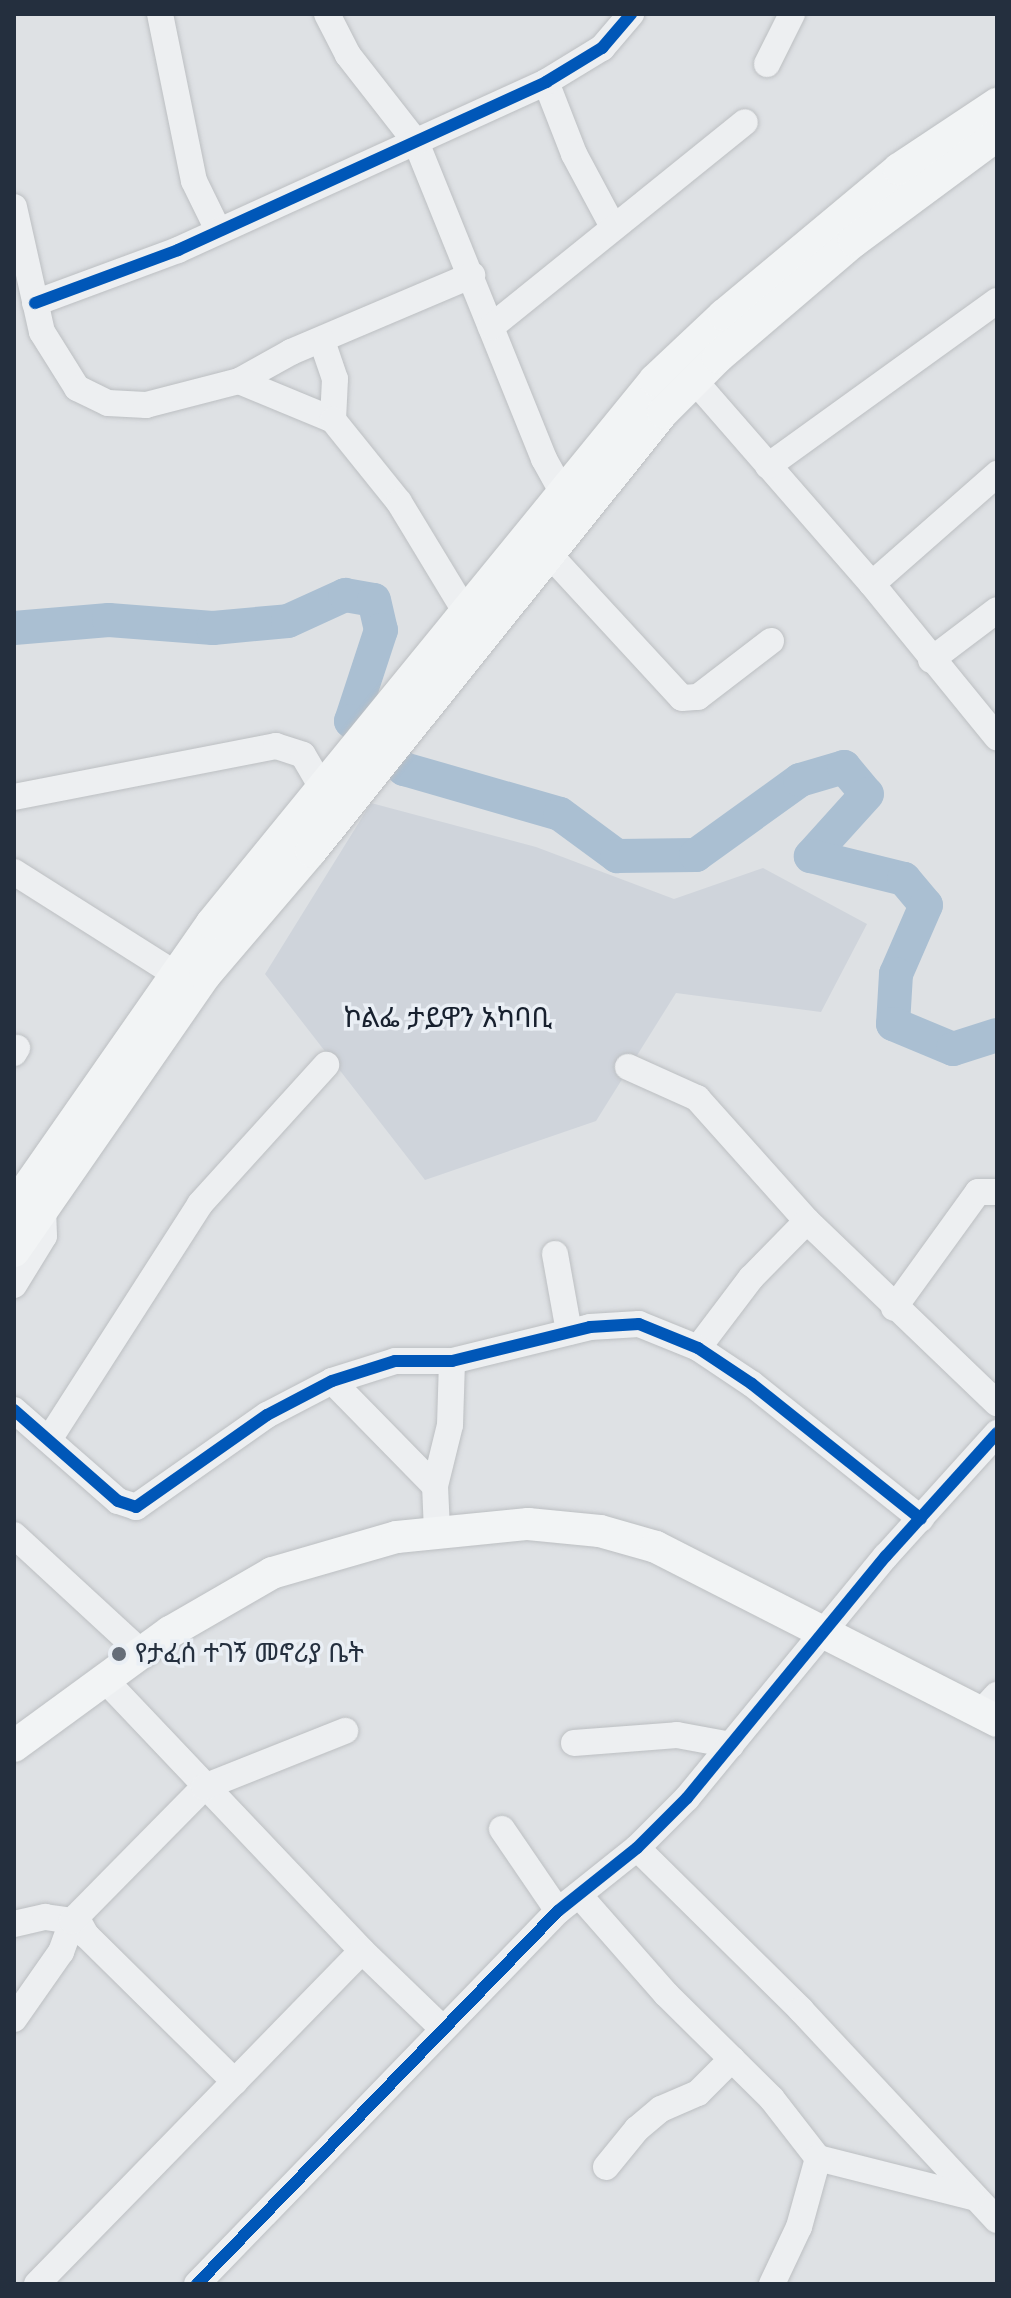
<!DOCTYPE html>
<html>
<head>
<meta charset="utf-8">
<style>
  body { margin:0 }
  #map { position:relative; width:1011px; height:2298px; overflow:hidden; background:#dee1e4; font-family:Poppins,"Noto Sans Ethiopic",sans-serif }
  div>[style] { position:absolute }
  .built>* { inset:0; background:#cfd4db }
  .river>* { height:34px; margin:-17px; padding:0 17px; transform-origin:17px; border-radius:17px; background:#aabfd2 }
  .roads { filter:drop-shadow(0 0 2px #bcbfc2) drop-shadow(0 0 2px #bcbfc2) }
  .minor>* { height:26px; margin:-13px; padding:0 13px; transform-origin:13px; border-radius:13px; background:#edeff1 }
  .major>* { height:32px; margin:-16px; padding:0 16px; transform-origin:16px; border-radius:16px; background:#f2f4f5 }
  .cycleway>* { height:12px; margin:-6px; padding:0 6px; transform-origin:6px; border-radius:6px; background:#0057b8 }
  .dots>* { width:22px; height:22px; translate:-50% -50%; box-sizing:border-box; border:4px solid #eaeff5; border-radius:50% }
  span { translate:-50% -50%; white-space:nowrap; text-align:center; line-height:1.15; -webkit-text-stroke:7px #eaeff5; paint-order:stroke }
  .poi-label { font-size:26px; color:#242f3e }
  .left { translate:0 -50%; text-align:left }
  .neighbourhood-label { font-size:28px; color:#17202e }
  .frame { position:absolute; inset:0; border:16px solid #242f3e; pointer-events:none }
</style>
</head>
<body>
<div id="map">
  <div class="built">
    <i style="clip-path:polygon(371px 803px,536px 847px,674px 899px,763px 868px,867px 924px,821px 1012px,676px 993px,596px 1121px,425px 1180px,265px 974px)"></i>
  </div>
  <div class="river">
    <i style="left:14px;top:628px;width:95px;rotate:-4.8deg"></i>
    <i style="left:109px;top:620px;width:104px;rotate:4.4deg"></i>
    <i style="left:213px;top:628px;width:75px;rotate:-5.3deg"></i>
    <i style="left:288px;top:621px;width:63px;rotate:-24.5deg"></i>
    <i style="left:345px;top:595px;width:29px;rotate:10deg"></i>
    <i style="left:374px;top:600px;width:31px;rotate:77deg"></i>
    <i style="left:381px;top:630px;width:96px;rotate:108.2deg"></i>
    <i style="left:351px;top:721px;width:72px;rotate:42.2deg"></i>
    <i style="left:404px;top:769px;width:162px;rotate:16.1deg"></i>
    <i style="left:560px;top:814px;width:71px;rotate:36.4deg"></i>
    <i style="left:617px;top:856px;width:79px;rotate:-0.7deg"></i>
    <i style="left:696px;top:855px;width:128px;rotate:-35.8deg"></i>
    <i style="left:800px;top:780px;width:46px;rotate:-16.5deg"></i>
    <i style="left:844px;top:767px;width:35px;rotate:50deg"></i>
    <i style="left:867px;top:794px;width:84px;rotate:132.1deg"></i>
    <i style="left:811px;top:856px;width:96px;rotate:13.9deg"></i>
    <i style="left:904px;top:879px;width:34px;rotate:50deg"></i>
    <i style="left:926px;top:905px;width:75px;rotate:113.5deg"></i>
    <i style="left:896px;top:974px;width:50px;rotate:93.4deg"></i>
    <i style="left:893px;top:1024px;width:65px;rotate:22.6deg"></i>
    <i style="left:953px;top:1049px;width:46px;rotate:-17.7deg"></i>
  </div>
  <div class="roads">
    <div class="minor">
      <i style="left:160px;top:14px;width:170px;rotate:78.5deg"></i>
      <i style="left:194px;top:181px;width:55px;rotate:63.9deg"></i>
      <i style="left:327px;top:14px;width:46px;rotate:62.9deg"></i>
      <i style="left:348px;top:55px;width:110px;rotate:52deg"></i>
      <i style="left:416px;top:142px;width:342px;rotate:68deg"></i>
      <i style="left:544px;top:459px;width:38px;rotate:61deg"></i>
      <i style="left:562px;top:492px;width:21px;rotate:43deg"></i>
      <i style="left:767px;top:64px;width:56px;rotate:-63.4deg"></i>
      <i style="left:546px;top:82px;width:77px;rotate:68.7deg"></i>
      <i style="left:574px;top:154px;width:81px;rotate:61.8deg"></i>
      <i style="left:14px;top:207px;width:128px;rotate:77.4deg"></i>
      <i style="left:42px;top:332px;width:66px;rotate:58deg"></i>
      <i style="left:77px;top:388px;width:34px;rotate:26deg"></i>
      <i style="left:108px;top:403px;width:38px;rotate:3deg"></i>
      <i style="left:146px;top:405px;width:96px;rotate:-14.5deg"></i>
      <i style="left:239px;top:381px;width:60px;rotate:-29.1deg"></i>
      <i style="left:291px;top:352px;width:197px;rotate:-23deg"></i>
      <i style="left:35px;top:303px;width:153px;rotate:-20.3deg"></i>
      <i style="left:178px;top:250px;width:405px;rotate:-24.5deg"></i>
      <i style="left:546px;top:82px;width:66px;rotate:-31.3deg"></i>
      <i style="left:602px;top:48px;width:45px;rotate:-49.5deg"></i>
      <i style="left:491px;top:327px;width:326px;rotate:-38.9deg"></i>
      <i style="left:322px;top:341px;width:40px;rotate:71.1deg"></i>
      <i style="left:335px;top:379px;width:41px;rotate:92.8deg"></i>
      <i style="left:694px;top:380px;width:271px;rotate:48.9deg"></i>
      <i style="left:872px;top:584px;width:198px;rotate:50.8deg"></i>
      <i style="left:239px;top:381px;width:102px;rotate:22.5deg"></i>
      <i style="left:333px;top:420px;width:105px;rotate:51.2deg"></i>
      <i style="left:399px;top:502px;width:127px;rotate:58.8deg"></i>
      <i style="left:768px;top:466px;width:282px;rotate:-35.8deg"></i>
      <i style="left:548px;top:553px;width:197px;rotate:47.3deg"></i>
      <i style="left:682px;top:698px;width:16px;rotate:-4deg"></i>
      <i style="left:698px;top:697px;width:92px;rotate:-37.5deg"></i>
      <i style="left:872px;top:584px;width:167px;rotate:-41.3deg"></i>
      <i style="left:931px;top:660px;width:83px;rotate:-37.1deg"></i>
      <i style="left:14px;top:797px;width:267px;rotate:-11deg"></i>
      <i style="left:276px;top:746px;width:28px;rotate:18deg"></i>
      <i style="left:303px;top:755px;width:56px;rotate:59.7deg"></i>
      <i style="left:14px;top:872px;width:189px;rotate:32.3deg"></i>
      <i style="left:14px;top:1053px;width:6px;rotate:-59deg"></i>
      <i style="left:628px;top:1067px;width:76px;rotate:24.2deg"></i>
      <i style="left:697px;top:1098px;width:165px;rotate:48.2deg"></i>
      <i style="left:807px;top:1221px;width:263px;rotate:43.8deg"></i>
      <i style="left:555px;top:1254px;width:79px;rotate:79.8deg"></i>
      <i style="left:14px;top:1285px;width:57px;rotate:-58.5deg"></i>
      <i style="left:44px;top:1236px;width:28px;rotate:-92deg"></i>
      <i style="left:894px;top:1308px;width:143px;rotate:-54.1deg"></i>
      <i style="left:978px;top:1192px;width:19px"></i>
      <i style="left:698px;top:1348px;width:88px;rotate:-52.9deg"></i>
      <i style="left:751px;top:1278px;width:80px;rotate:-45.5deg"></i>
      <i style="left:332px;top:1381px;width:147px;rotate:45.6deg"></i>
      <i style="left:14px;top:1410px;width:138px;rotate:41.2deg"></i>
      <i style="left:118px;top:1501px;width:19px;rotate:18deg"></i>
      <i style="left:136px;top:1507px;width:160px;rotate:-35.1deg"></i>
      <i style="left:267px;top:1415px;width:73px;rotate:-27.6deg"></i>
      <i style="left:332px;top:1381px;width:66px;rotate:-17.6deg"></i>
      <i style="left:395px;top:1361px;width:57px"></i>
      <i style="left:452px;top:1361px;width:142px;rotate:-13.8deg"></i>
      <i style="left:590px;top:1327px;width:49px;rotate:-3.5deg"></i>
      <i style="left:639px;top:1324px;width:64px;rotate:22.1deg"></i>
      <i style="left:698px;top:1348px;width:65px;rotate:33.7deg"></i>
      <i style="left:752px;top:1384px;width:216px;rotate:38.6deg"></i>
      <i style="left:50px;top:1438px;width:278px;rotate:-57.3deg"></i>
      <i style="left:200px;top:1204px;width:188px;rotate:-47.8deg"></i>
      <i style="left:437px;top:1531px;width:45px;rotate:-92.5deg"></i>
      <i style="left:435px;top:1486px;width:63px;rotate:-76.2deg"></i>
      <i style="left:450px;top:1425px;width:64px;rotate:-88.2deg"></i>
      <i style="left:14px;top:1535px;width:176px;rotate:42.7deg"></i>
      <i style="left:107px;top:1682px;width:371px;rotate:46.5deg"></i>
      <i style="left:362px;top:1951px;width:110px;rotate:43.9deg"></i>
      <i style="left:980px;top:1713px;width:25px;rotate:-47deg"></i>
      <i style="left:574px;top:1743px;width:103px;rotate:-4.4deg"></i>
      <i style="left:677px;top:1735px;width:55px;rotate:10.5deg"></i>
      <i style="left:502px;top:1829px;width:99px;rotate:55.7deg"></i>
      <i style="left:637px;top:1848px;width:231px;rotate:44.6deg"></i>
      <i style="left:801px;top:2010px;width:287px;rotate:47deg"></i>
      <i style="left:579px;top:1895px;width:132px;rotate:48.7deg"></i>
      <i style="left:666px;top:1994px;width:149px;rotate:44.7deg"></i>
      <i style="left:772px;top:2099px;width:75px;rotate:52.1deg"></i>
      <i style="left:818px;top:2158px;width:159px;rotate:14.2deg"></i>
      <i style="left:76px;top:1917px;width:21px;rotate:61deg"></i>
      <i style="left:86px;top:1935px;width:209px;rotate:44.6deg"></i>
      <i style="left:14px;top:1924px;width:32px;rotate:-13deg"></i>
      <i style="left:45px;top:1917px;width:27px;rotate:8deg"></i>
      <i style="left:14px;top:2019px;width:82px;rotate:-55deg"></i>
      <i style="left:61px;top:1952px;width:33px;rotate:-70deg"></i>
      <i style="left:72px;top:1921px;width:188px;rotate:-45.4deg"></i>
      <i style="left:204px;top:1787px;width:152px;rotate:-21.7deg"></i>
      <i style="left:606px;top:2167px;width:49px;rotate:-50.8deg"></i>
      <i style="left:637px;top:2129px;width:31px;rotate:-40deg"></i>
      <i style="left:661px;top:2109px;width:40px;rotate:-23.4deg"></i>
      <i style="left:698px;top:2093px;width:48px;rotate:-45deg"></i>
      <i style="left:37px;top:2284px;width:465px;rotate:-45.7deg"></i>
      <i style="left:197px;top:2284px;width:519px;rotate:-45.94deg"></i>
      <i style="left:558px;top:1911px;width:101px;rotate:-38.6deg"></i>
      <i style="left:637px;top:1848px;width:71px;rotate:-45deg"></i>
      <i style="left:687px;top:1798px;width:313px;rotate:-50.6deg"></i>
      <i style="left:886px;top:1556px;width:166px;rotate:-47.9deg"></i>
      <i style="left:772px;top:2284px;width:63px;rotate:-64.7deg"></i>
      <i style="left:799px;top:2227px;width:72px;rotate:-74.6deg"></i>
    </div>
    <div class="major">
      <i style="left:14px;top:1207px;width:346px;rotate:-55.1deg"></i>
      <i style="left:212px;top:923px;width:701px;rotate:-50.79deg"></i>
      <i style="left:655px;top:380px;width:95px;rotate:-43.3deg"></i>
      <i style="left:724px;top:315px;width:228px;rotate:-39.8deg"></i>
      <i style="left:899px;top:169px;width:118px;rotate:-33.6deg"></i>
      <i style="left:14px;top:1251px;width:336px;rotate:-55.3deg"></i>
      <i style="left:205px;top:975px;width:163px;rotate:-49.5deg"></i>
      <i style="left:311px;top:851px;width:563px;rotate:-51.28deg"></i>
      <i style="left:663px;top:412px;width:78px;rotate:-45deg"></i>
      <i style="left:718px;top:357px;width:179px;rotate:-40.5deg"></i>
      <i style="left:854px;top:241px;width:178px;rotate:-36.5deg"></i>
      <i style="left:14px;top:1746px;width:193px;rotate:-36.2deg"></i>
      <i style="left:170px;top:1632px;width:118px;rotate:-30deg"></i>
      <i style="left:272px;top:1573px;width:130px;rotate:-16.1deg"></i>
      <i style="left:397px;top:1537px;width:132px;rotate:-5.7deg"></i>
      <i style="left:528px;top:1524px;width:72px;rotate:5.6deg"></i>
      <i style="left:600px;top:1531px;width:58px;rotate:15.9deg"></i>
      <i style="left:656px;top:1547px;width:383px;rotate:27deg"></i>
    </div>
  </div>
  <div class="cycleway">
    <i style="left:35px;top:303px;width:153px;rotate:-20.3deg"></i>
    <i style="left:178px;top:250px;width:405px;rotate:-24.5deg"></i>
    <i style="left:546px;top:82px;width:66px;rotate:-31.3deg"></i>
    <i style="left:602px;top:48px;width:45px;rotate:-49.5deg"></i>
    <i style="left:14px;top:1410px;width:138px;rotate:41.2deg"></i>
    <i style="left:118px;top:1501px;width:19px;rotate:18deg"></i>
    <i style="left:136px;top:1507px;width:160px;rotate:-35.1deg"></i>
    <i style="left:267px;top:1415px;width:73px;rotate:-27.6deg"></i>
    <i style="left:332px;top:1381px;width:66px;rotate:-17.6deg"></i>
    <i style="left:395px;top:1361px;width:57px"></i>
    <i style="left:452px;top:1361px;width:142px;rotate:-13.8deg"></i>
    <i style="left:590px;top:1327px;width:49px;rotate:-3.5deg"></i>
    <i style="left:639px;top:1324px;width:64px;rotate:22.1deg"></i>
    <i style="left:698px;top:1348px;width:65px;rotate:33.7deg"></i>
    <i style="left:752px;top:1384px;width:216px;rotate:38.6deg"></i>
    <i style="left:197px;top:2284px;width:519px;rotate:-45.94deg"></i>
    <i style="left:558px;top:1911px;width:101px;rotate:-38.6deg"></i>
    <i style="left:637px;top:1848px;width:71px;rotate:-45deg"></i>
    <i style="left:687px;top:1798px;width:313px;rotate:-50.6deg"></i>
    <i style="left:886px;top:1556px;width:166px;rotate:-47.9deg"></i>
  </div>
  <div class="dots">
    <i style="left:119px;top:1654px;background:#656d78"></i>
  </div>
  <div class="poi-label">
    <span class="left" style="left:135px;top:1654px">የታፈሰ ተገኝ መኖሪያ ቤት</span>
  </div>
  <div class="neighbourhood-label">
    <span style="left:448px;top:1018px">ኮልፌ ታይዋን አካባቢ</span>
  </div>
  <div class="frame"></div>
</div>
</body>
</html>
